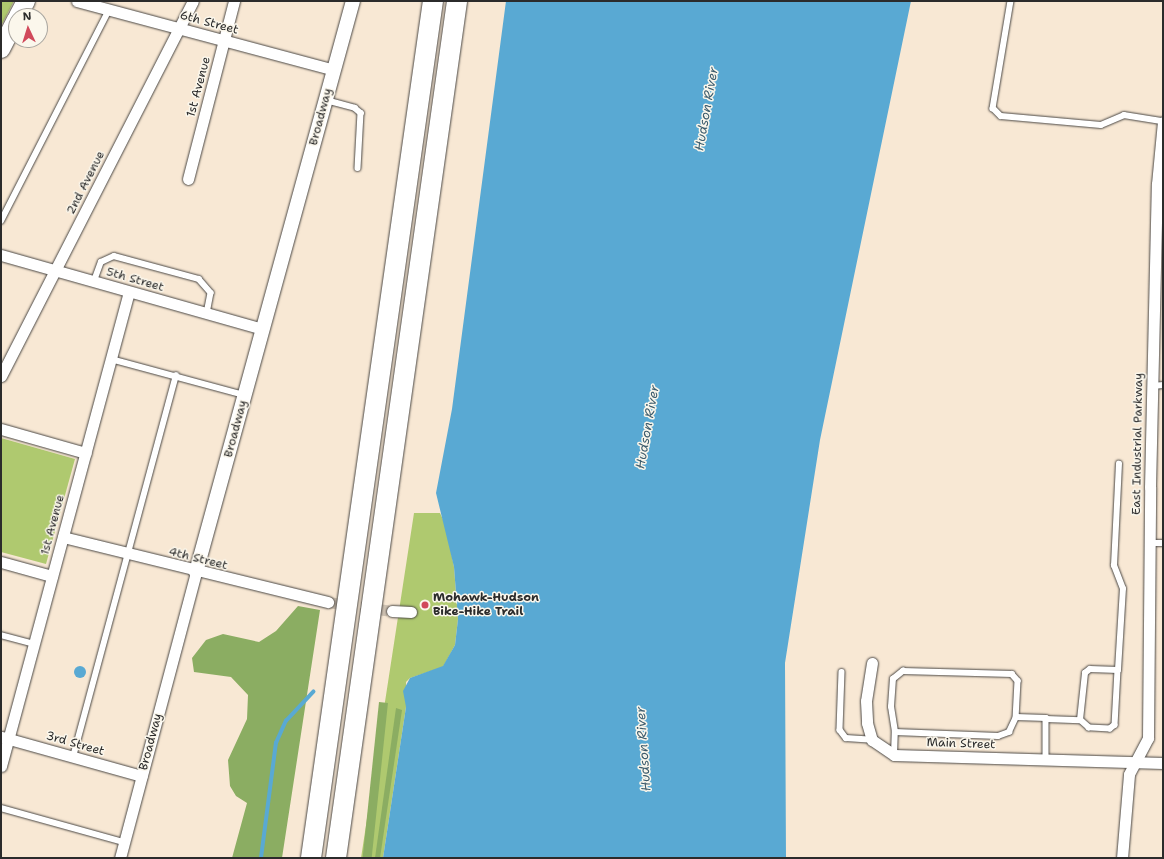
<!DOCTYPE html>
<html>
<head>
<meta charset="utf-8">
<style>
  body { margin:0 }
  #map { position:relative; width:1164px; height:859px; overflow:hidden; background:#f8e8d4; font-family:"Shantell Sans",sans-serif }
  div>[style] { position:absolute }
  .green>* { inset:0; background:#afc96f }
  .forest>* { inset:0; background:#8bad62; transform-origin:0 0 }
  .water>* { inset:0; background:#59a9d3 }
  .round { border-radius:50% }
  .stream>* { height:3.5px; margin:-1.75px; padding:0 1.75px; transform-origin:1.75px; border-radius:1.75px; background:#59a9d3 }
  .minor-tunnel>* { height:11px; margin-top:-5.5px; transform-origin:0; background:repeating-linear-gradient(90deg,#cfc2b2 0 11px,transparent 0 16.5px) }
  .roads { filter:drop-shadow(0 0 1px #4a4744) drop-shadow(0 0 1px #4a4744) }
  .service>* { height:5.5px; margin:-2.75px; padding:0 2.75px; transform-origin:2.75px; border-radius:2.75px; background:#fff }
  .minor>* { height:11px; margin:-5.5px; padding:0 5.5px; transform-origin:5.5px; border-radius:5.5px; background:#fff }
  .tertiary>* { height:14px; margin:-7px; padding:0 7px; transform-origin:7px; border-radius:7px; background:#fff }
  .primary>* { height:18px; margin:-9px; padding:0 9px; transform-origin:9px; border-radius:9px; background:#fff }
  .motorway>* { height:20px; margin:-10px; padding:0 10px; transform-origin:10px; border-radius:10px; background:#fff }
  .dots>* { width:11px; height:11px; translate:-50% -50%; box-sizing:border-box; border:2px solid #fbf7ec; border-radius:50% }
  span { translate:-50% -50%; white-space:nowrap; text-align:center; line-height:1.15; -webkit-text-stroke:3px #fbf7ec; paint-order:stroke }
  .street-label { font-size:12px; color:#2b2b2b }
  .poi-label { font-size:12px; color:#2b2b2b; font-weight:700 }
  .left { translate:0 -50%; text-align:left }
  .water-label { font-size:13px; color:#3d5d6e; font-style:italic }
  .frame { position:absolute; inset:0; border:2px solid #2b2b2b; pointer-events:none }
  .north { position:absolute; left:8px; top:8px; width:40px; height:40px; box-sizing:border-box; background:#fbf7ec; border:1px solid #a8a59f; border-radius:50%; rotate:356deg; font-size:11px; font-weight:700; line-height:16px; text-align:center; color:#2b2b2b }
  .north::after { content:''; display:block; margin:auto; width:14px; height:18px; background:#d1495b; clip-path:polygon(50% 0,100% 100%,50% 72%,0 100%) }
</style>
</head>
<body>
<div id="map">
  <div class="green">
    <i style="clip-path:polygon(1px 1px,14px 1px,1px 26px)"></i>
    <i style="clip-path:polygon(1px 438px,75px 459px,46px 564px,1px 552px)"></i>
    <i style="clip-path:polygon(414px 513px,440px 513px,446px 526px,454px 567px,458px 619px,455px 645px,443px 667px,410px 678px,406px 682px,406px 707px,383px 858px,361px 858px)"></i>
  </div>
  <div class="forest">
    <i style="clip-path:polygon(298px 606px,320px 610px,282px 858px,232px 858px,247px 803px,236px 796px,230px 786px,228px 760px,247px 719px,248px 695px,231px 677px,194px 672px,192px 658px,206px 640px,223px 634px,259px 642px,276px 631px)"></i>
    <i style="left:379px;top:702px;width:9px;height:158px;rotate:6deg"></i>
    <i style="clip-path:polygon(396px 708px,402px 710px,380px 858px,375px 858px)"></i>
  </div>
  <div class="water">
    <i style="clip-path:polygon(506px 1px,911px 1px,820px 440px,785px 663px,786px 858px,383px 858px,406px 707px,403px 691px,410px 678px,443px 666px,455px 645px,458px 619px,454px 567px,436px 493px,452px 409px)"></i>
    <i class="round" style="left:74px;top:666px;width:12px;height:12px"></i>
  </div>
  <div class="stream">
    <i style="left:261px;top:858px;width:116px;rotate:-82.6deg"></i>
    <i style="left:276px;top:743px;width:24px;rotate:-66deg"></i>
    <i style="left:286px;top:721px;width:40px;rotate:-47deg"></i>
  </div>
  <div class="minor-tunnel">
    <i style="left:328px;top:602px;width:65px;rotate:8deg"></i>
  </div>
  <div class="roads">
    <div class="service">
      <i style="left:1011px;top:1px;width:109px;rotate:99.5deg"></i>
      <i style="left:993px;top:108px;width:11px;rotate:45deg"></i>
      <i style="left:1001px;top:116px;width:100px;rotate:5.1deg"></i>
      <i style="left:1101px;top:125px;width:25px;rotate:-23deg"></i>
      <i style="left:1124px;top:115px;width:39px;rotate:9deg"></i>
      <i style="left:326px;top:100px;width:30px;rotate:15deg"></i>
      <i style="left:355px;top:108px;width:8px;rotate:40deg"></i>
      <i style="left:361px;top:113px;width:55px;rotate:93.1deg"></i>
      <i style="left:1px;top:221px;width:237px;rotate:-62.9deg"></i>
      <i style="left:94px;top:281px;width:20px;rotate:-70deg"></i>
      <i style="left:101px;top:262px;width:14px;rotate:-25deg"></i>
      <i style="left:114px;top:256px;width:88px;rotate:15.1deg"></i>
      <i style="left:199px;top:279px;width:18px;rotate:49deg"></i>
      <i style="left:211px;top:293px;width:20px;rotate:101deg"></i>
      <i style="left:111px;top:359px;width:138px;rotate:15.1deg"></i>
      <i style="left:1152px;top:386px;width:11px;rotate:-5deg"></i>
      <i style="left:1149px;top:543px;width:14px"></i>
      <i style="left:1px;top:635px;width:34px;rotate:15deg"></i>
      <i style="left:1118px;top:670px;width:81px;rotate:-86.5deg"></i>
      <i style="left:1123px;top:589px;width:25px;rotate:-111deg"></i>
      <i style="left:1114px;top:566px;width:102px;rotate:-87.2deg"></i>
      <i style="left:842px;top:672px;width:58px;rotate:92deg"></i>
      <i style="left:840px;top:730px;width:10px;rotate:53deg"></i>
      <i style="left:846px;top:738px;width:26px;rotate:4deg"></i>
      <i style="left:1046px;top:719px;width:34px;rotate:2deg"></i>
      <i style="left:1080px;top:720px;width:47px;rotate:-83.9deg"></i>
      <i style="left:1085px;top:673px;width:6px;rotate:-39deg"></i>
      <i style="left:1090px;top:669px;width:28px;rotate:2deg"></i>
      <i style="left:1118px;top:670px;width:55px;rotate:93.1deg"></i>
      <i style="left:1115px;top:725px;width:6px;rotate:141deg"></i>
      <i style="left:1110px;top:729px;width:21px;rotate:-177deg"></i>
      <i style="left:1089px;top:728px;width:12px;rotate:-138deg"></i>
      <i style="left:895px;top:732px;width:25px;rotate:-99deg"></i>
      <i style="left:891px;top:707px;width:28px;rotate:-86deg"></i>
      <i style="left:893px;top:679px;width:13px;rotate:-39deg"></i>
      <i style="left:903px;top:671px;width:109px;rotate:1.6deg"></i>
      <i style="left:1012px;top:674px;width:9px;rotate:49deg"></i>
      <i style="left:1018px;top:681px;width:36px;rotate:93deg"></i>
      <i style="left:894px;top:755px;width:23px;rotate:-88deg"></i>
      <i style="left:895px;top:732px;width:103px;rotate:2.2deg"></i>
      <i style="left:998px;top:736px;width:12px;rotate:-20deg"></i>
      <i style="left:1009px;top:732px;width:17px;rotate:-65deg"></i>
      <i style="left:1016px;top:717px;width:30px;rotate:2deg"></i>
      <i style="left:1046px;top:718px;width:42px;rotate:90deg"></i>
      <i style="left:73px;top:757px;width:395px;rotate:-74.9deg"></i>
      <i style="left:1px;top:808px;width:128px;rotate:15.5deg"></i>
    </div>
    <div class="minor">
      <i style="left:77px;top:1px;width:266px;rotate:15deg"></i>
      <i style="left:188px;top:179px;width:184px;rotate:-75.5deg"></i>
      <i style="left:1px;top:255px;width:272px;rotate:15.8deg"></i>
      <i style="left:1px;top:376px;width:421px;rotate:-62.9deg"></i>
      <i style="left:1px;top:429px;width:88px;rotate:15.8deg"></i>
      <i style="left:63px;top:537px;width:273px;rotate:13.8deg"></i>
      <i style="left:1px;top:562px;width:53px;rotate:15.4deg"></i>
      <i style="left:392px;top:611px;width:19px;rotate:3deg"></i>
      <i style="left:872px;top:663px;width:38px;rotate:99deg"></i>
      <i style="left:866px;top:701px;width:22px;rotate:87deg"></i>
      <i style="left:867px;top:723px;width:18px;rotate:74deg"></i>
      <i style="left:872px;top:740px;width:27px;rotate:34deg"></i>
      <i style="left:894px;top:755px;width:269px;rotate:1.7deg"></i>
      <i style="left:2px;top:737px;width:145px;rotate:15.6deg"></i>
      <i style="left:1px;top:766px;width:491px;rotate:-74.9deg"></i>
      <i style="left:120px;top:858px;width:296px;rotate:-75.1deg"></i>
      <i style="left:1122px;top:858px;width:84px;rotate:-85.2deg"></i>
      <i style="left:1129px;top:774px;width:41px;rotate:-62.2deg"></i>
      <i style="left:1148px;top:738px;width:251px;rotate:-89.5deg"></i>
      <i style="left:1150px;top:487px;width:303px;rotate:-88.7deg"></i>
      <i style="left:1157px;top:184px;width:62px;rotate:-84.5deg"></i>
    </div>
    <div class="tertiary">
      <i style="left:196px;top:572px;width:592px;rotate:-74.63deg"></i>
    </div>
    <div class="primary">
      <i style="left:18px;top:16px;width:17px;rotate:-62deg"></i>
      <i style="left:1px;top:49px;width:33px;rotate:-63deg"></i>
    </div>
    <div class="motorway">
      <i style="left:311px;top:858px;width:866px;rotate:-81.9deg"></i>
      <i style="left:336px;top:858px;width:865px;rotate:-81.96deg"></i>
    </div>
  </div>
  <div class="dots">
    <i style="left:425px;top:605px;background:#d1495b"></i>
  </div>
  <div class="street-label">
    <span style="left:209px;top:23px;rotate:15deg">6th Street</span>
    <span style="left:199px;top:87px;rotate:-75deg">1st Avenue</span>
    <span style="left:321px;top:117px;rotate:-75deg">Broadway</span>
    <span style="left:86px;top:183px;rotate:-63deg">2nd Avenue</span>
    <span style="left:135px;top:280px;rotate:16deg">5th Street</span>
    <span style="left:236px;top:429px;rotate:-75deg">Broadway</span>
    <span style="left:1138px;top:444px;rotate:-89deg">East Industrial Parkway</span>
    <span style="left:53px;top:525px;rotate:-75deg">1st Avenue</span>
    <span style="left:198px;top:559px;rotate:14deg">4th Street</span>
    <span style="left:151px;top:742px;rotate:-75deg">Broadway</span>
    <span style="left:75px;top:744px;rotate:16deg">3rd Street</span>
    <span style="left:961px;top:744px;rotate:2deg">Main Street</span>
  </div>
  <div class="poi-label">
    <span class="left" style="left:433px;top:605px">Mohawk-Hudson<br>Bike-Hike Trail</span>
  </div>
  <div class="water-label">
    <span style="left:707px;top:109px;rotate:-80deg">Hudson River</span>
    <span style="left:648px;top:427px;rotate:-80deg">Hudson River</span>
    <span style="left:644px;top:749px;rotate:-94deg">Hudson River</span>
  </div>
  <div class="frame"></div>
  <div class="north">N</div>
</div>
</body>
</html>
